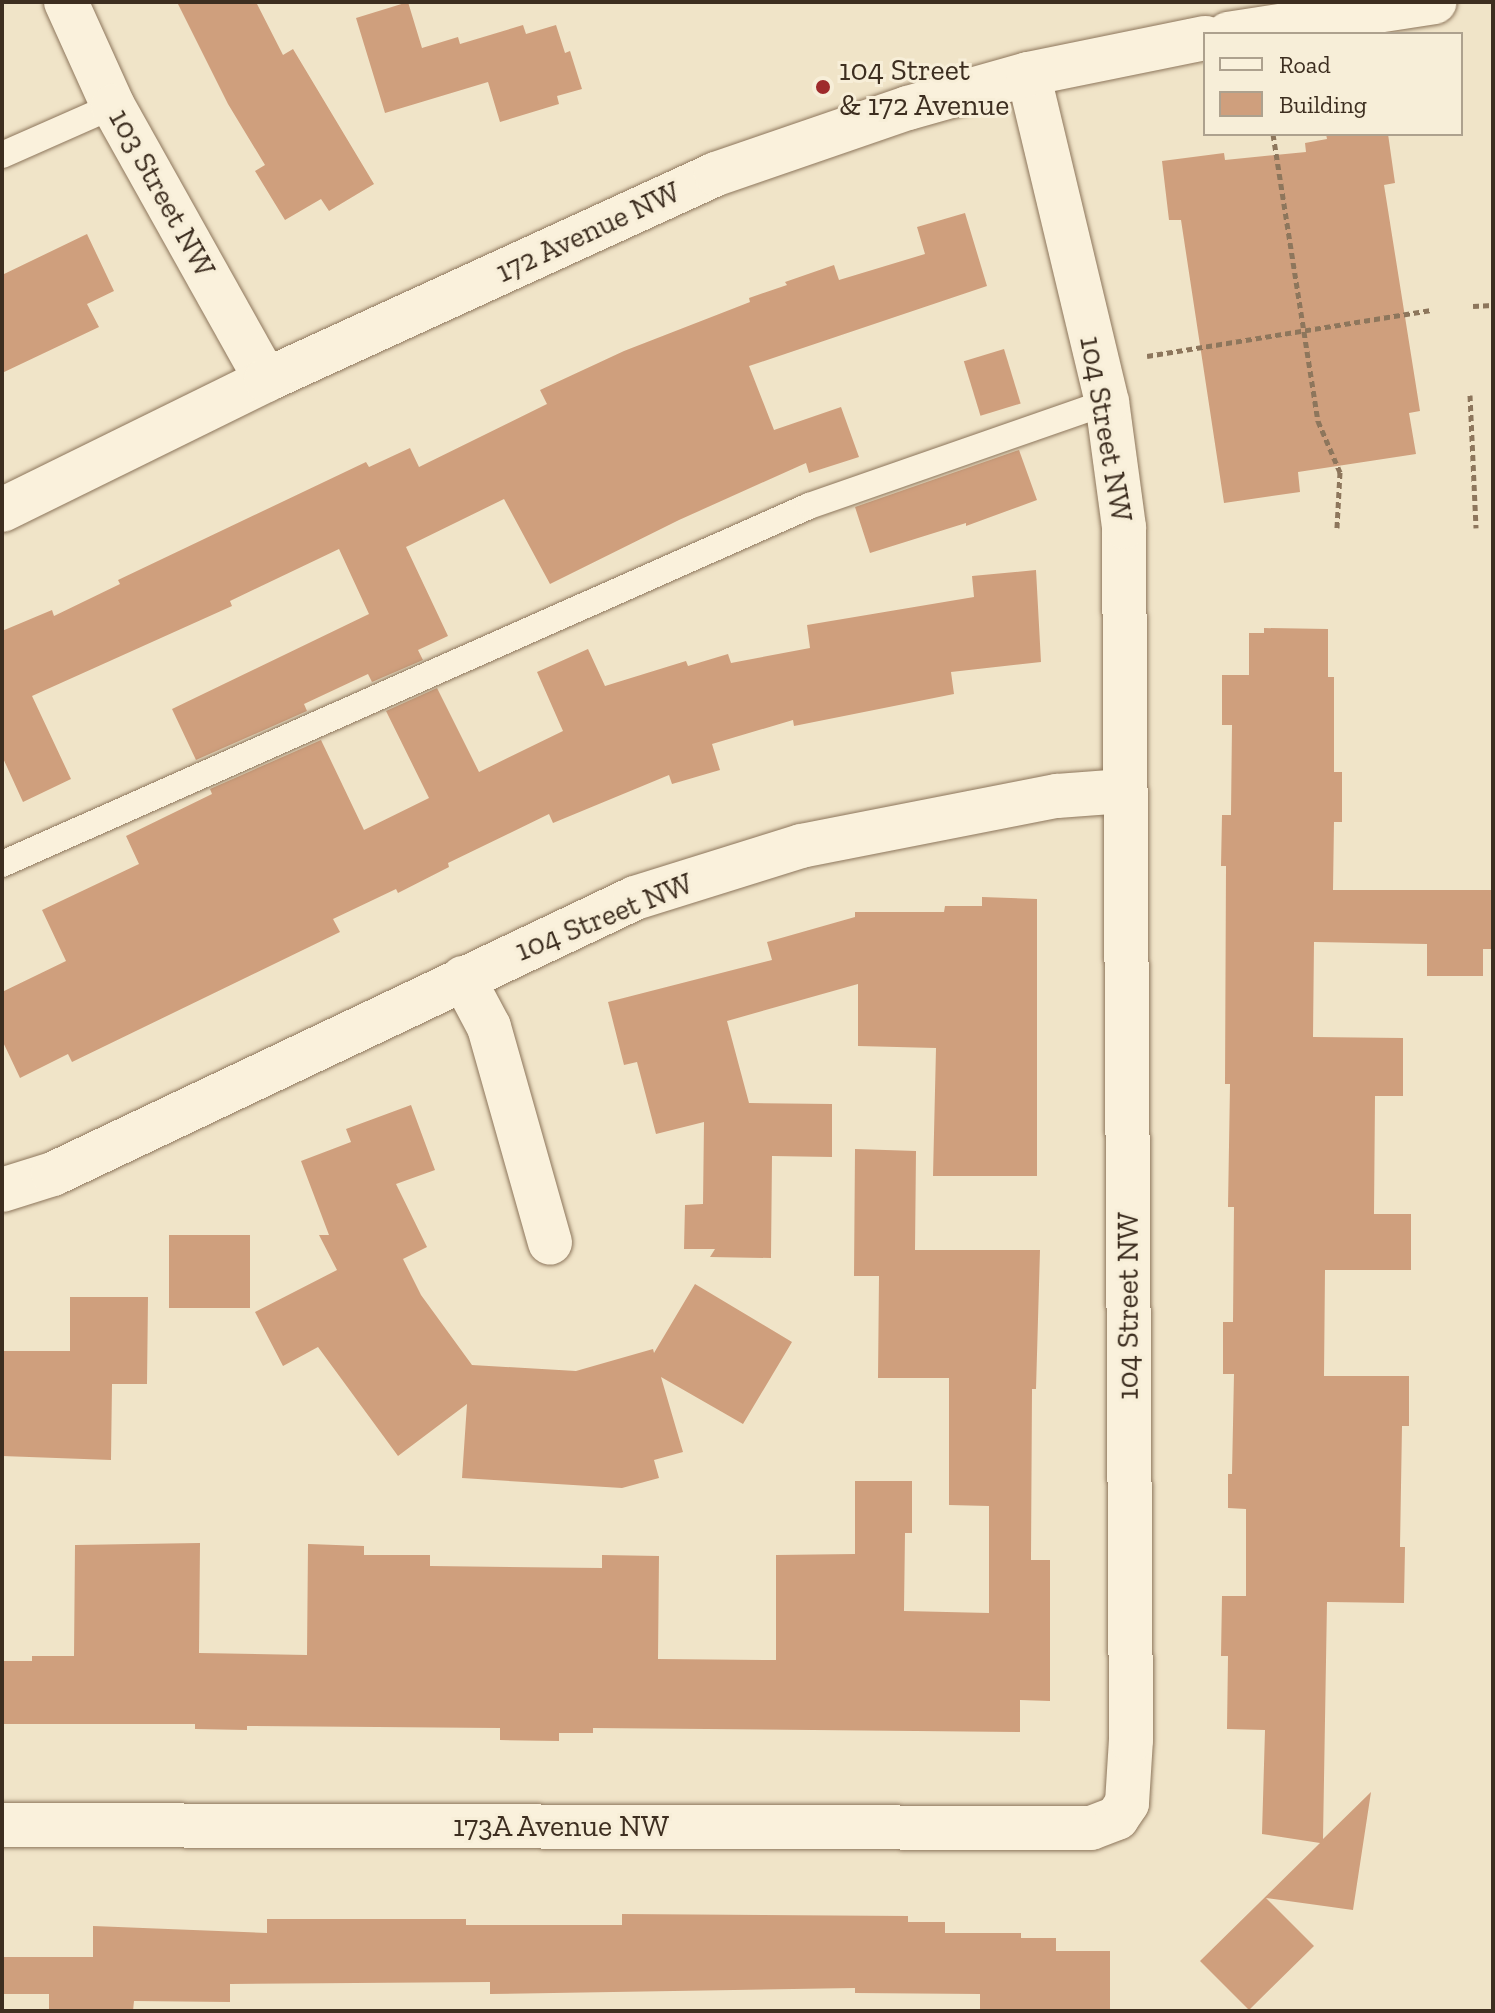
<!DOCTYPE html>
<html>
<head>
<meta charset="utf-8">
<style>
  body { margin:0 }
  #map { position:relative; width:1495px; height:2013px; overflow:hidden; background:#f0e4c8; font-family:"Zilla Slab",serif }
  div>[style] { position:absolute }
  .building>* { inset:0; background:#cf9f7d; transform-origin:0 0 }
  .path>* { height:5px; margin-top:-2.5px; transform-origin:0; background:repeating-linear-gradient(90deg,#8d765c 0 6px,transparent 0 10px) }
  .roads { filter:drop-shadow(0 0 2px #8d765c) drop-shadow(0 0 2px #8d765c) }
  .lane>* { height:26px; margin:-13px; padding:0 13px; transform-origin:13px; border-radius:13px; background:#faf1dc }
  .street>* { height:44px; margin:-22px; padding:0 22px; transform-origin:22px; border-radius:22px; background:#faf1dc }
  .secondary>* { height:44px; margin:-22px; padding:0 22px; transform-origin:22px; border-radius:22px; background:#faf1dc }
  .dots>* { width:22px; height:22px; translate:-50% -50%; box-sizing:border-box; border:4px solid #f7eed8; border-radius:50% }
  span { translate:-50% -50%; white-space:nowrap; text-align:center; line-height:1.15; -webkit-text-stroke:6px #f7eed8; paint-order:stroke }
  .poi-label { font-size:30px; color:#3d2e20 }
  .left { translate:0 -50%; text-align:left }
  .street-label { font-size:30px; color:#3d2e20 }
  .frame { position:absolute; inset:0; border:4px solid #3d2e20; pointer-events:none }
  .legend { position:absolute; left:1203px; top:32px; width:260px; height:104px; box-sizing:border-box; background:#f7eed8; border:2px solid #ada18e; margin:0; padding:10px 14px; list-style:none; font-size:24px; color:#3d2e20 }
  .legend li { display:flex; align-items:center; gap:16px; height:40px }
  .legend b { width:40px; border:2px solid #ada18e }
</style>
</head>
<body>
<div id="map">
  <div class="building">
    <i style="clip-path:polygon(177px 2px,256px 2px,283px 55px,293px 49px,374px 184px,329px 211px,321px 199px,285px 220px,255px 171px,265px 165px,228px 104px)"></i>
    <i style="clip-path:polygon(408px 2px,422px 48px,458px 37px,460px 44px,523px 25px,526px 34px,556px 25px,565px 53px,570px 51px,582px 89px,557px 96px,559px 104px,500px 122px,488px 82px,385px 113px,356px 18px)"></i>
    <i style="clip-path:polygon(1326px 134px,1388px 134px,1395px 183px,1384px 185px,1420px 411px,1409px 413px,1416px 454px,1298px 472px,1300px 492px,1224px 503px,1181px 220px,1169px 220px,1162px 161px,1224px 153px,1225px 160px,1306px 152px,1305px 143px,1327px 139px)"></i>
    <i style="clip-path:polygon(965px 213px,987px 286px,749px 366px,774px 430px,841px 407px,859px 457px,809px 473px,806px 463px,679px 520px,550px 584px,504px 499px,406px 547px,448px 636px,418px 650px,423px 660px,372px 682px,368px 674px,304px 704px,307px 711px,196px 760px,172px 709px,369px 614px,339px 549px,230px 601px,232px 606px,32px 696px,71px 779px,23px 802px,2px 756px,2px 631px,52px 610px,54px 616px,120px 584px,118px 580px,366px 462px,369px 467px,410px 448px,419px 467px,547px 404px,540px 390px,624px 351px,750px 302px,749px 298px,787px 285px,785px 282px,834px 265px,839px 280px,925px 254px,917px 227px)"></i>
    <i style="clip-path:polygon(87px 234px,114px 291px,87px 304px,99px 327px,2px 373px,2px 275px)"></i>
    <i style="left:1004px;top:349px;width:57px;height:42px;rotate:73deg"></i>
    <i style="clip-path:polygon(1019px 450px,1037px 500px,966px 526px,966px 523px,870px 553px,855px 507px)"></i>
    <i style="clip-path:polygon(1036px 570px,1041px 662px,951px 672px,954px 694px,794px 726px,793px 720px,712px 744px,720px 770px,672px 784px,669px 775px,553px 823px,549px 814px,448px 863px,449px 867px,398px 893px,396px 889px,333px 919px,340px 932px,72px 1062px,68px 1054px,20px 1078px,2px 1040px,2px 992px,66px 961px,42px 910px,139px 864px,126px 836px,212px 794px,210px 789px,321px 740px,364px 830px,429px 798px,386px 711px,437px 688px,479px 772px,563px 731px,537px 672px,588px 649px,605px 686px,686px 661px,688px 666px,728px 654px,731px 663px,810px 648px,807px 625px,974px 597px,972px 576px)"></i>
    <i style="clip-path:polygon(1264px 628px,1328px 629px,1328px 677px,1334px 677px,1334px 772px,1342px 772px,1342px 822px,1334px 822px,1333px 890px,1493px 890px,1493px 949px,1483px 949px,1483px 976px,1427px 976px,1427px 944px,1314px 942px,1313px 1037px,1403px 1038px,1403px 1096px,1375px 1096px,1374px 1214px,1411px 1214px,1411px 1270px,1325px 1270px,1324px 1376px,1409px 1376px,1409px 1426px,1402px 1426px,1400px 1547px,1405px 1547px,1404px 1603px,1327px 1602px,1323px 1839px,1371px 1792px,1353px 1910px,1266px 1898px,1314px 1946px,1249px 2010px,1200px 1961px,1320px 1843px,1262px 1834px,1265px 1730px,1227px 1729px,1228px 1656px,1221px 1656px,1222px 1596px,1246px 1596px,1246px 1509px,1228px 1508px,1228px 1474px,1232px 1474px,1234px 1374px,1223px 1374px,1223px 1322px,1233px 1322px,1234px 1207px,1228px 1207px,1230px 1084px,1225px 1084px,1226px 866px,1221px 866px,1222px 815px,1231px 815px,1232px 725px,1222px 725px,1222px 675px,1249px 675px,1249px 633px,1264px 633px)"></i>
    <i style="clip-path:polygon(982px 897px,1037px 899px,1037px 1176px,933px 1176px,936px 1048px,858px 1046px,858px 984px,727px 1021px,749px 1103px,832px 1104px,832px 1157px,772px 1156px,771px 1258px,710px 1257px,715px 1249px,684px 1249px,685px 1205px,703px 1204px,704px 1122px,656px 1134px,637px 1062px,624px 1065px,608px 1002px,772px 960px,767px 942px,855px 917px,855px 912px,944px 912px,945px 906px,982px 906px)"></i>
    <i style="clip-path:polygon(411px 1105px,435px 1170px,396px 1184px,427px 1247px,403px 1259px,421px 1295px,472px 1365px,576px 1371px,653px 1349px,654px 1353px,695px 1284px,792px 1342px,743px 1424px,661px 1377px,683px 1452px,654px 1460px,659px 1478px,622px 1488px,462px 1478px,467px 1404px,398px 1456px,318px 1347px,283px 1366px,255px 1312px,337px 1270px,319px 1235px,329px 1235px,301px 1161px,351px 1142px,346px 1129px)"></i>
    <i style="clip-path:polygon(855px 1149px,916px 1151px,915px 1250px,1040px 1250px,1036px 1389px,1032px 1389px,1031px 1560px,1050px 1560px,1050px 1701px,1020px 1700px,1020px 1732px,593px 1728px,593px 1733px,559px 1733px,559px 1741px,500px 1740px,500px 1728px,247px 1726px,247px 1730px,195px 1729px,195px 1724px,2px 1724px,2px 1661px,32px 1661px,32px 1656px,74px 1656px,75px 1545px,200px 1543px,199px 1653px,307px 1655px,308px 1544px,364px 1546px,364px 1555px,430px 1555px,430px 1566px,602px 1568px,602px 1555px,659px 1556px,658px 1659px,776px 1660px,776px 1555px,855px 1554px,855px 1481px,912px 1481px,912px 1533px,905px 1533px,904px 1611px,989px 1613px,989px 1506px,949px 1505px,949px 1378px,878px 1378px,879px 1276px,854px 1276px)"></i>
    <i style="left:169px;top:1235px;width:81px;height:73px"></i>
    <i style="clip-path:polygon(70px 1297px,148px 1297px,147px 1384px,112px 1384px,111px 1460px,2px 1456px,2px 1351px,70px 1351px)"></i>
    <i style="clip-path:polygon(622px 1914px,908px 1916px,908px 1922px,945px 1922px,945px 1933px,1021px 1933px,1021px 1938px,1056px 1938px,1056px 1951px,1110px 1951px,1110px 2011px,980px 2010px,980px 1994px,855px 1993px,855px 1988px,490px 1994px,490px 1982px,230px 1984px,230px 2002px,134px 2001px,133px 2011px,49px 2011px,49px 1994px,2px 1994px,2px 1957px,93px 1957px,93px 1926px,267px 1933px,267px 1919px,466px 1919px,466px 1925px,622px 1925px)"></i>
  </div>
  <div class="path">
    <i style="left:1273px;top:134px;width:291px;rotate:81.1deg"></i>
    <i style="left:1318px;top:421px;width:56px;rotate:66.7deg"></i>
    <i style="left:1340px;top:472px;width:56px;rotate:93.1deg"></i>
    <i style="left:1473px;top:306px;width:20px;rotate:-3deg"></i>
    <i style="left:1147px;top:356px;width:288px;rotate:-9.2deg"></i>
    <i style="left:1470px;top:395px;width:133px;rotate:87.4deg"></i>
  </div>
  <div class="roads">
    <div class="lane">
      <i style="left:2px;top:155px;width:121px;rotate:-23.8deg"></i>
      <i style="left:2px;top:864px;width:883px;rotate:-23.92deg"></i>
      <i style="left:809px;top:506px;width:316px;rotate:-19.2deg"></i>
    </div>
    <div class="street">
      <i style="left:66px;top:2px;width:114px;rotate:65.7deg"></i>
      <i style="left:113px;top:106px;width:314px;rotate:60.8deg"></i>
      <i style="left:463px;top:978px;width:55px;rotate:62deg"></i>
      <i style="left:489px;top:1027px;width:224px;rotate:74.2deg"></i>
      <i style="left:2px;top:1190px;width:53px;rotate:-17.4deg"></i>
      <i style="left:53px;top:1174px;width:644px;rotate:-25.37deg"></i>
      <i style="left:635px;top:898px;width:174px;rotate:-17.4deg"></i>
      <i style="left:801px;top:846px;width:261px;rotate:-11.1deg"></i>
      <i style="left:1057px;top:796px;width:67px;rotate:-4.3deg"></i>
      <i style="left:2px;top:1825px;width:1089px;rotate:0.16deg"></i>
      <i style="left:1091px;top:1828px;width:28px;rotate:-21deg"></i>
      <i style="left:1117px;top:1818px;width:18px;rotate:-56deg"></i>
      <i style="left:1127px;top:1803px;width:63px;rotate:-86.4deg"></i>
      <i style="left:1131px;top:1740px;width:1213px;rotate:-90.33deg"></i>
      <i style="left:1124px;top:527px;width:126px;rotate:-97.7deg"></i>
      <i style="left:1107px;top:402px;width:337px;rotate:-103.5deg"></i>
    </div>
    <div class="secondary">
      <i style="left:1228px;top:34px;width:209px;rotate:-8.8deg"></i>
      <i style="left:2px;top:510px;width:294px;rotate:-26.2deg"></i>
      <i style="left:266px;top:380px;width:495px;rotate:-24.6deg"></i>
      <i style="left:716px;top:174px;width:203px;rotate:-19deg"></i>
      <i style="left:908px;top:108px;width:125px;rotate:-15.8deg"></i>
      <i style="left:1028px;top:74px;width:181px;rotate:-11.5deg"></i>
    </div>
  </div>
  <div class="dots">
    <i style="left:823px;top:87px;background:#9e2a2b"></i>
  </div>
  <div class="poi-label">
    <span class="left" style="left:839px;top:87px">104 Street<br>&amp; 172 Avenue</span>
  </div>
  <div class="street-label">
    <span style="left:162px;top:193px;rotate:61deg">103 Street NW</span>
    <span style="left:588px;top:232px;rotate:-25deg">172 Avenue NW</span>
    <span style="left:1106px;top:429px;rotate:80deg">104 Street NW</span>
    <span style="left:604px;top:917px;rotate:-22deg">104 Street NW</span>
    <span style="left:1128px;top:1306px;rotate:-90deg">104 Street NW</span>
    <span style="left:561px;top:1826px">173A Avenue NW</span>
  </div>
  <div class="frame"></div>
  <ul class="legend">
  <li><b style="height:10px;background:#faf1dc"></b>Road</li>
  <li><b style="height:22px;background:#cf9f7d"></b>Building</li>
  </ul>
</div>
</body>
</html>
